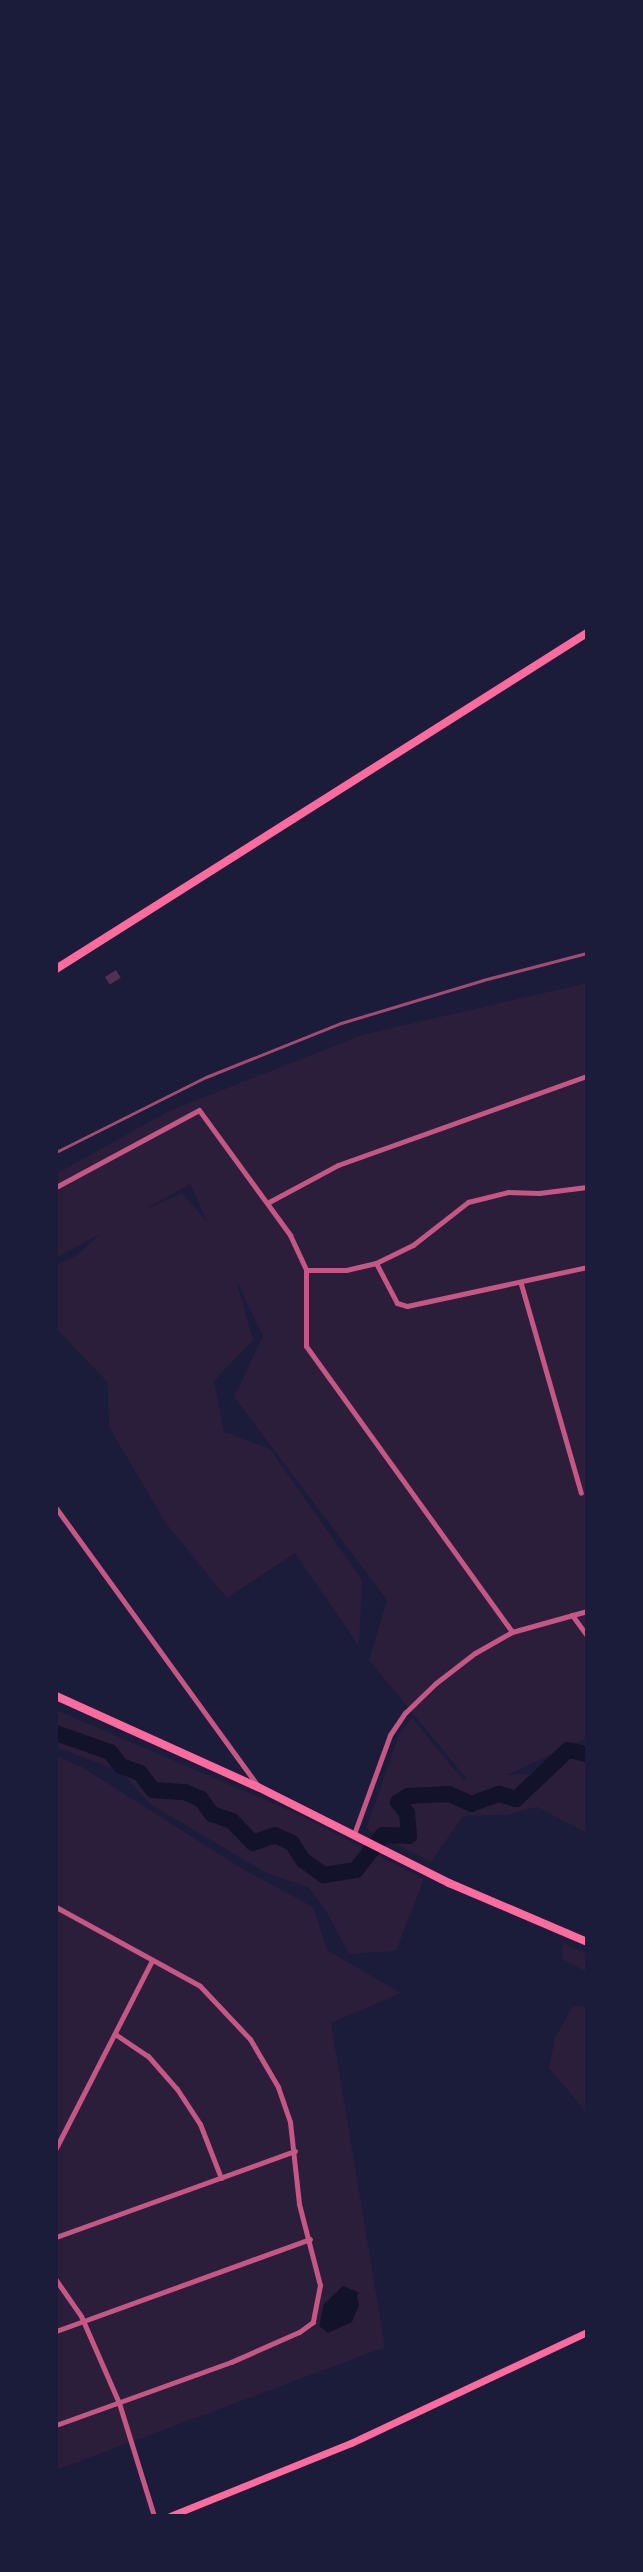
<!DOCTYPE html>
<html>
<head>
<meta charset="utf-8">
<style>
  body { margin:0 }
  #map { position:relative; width:643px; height:2572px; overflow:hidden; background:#1b1b3a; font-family:"Golos Text",sans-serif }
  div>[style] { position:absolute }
  .green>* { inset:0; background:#2a1e3b }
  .water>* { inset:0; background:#12122b }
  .river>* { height:16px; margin:-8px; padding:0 8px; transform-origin:8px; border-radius:8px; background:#12122b }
  .building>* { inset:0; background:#542f53; transform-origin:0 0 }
  .minor>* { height:5px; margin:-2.5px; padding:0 2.5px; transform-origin:2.5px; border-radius:2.5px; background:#c65784 }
  .secondary>* { height:7px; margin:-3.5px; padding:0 3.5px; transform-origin:3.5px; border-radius:3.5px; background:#ff6b9d }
  .primary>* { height:8px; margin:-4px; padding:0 4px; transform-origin:4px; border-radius:4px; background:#ff6b9d }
  .rail>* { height:3px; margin:-1.5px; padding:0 1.5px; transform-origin:1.5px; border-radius:1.5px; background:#a44b75 }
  span { translate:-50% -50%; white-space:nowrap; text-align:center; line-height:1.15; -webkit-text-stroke:6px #1b1b3a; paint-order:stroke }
  .frame { position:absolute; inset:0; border:58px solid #1b1b3a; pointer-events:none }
</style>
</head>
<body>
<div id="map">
  <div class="green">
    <i style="clip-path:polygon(evenodd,587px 983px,587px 1738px,507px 1775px,529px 1774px,552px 1757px,587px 1742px,587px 1833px,537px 1807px,505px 1815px,463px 1816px,431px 1862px,366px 1829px,399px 1735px,412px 1718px,463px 1780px,467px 1779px,369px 1660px,387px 1600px,234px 1397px,263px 1336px,236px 1280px,253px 1340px,214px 1381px,224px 1432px,270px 1449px,362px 1580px,359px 1646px,295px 1553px,227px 1598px,165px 1522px,109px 1427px,108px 1383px,56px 1328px,56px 1266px,77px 1255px,100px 1234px,56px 1258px,56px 1174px,169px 1111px,362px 1035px,587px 983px,190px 1184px,208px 1223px,182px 1193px,142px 1211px,190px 1184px)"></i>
    <i style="clip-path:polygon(56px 1710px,298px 1814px,424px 1879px,396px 1951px,349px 1954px,325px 1909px,309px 1888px,265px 1872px,150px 1804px,120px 1771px,56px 1747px)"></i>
    <i style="clip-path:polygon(56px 1756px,82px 1767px,241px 1868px,313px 1907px,327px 1950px,401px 1993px,331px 2023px,385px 2347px,56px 2470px)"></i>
    <i style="clip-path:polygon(563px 1943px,587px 1954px,587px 1972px,562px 1959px)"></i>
    <i style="clip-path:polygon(573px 2005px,587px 2007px,587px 2113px,549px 2068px,555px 2038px)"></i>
  </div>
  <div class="water">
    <i style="clip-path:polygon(343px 2286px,360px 2293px,357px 2295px,359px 2305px,352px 2322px,328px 2333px,319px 2326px,324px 2304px)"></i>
  </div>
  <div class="river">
    <i style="left:56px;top:1733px;width:57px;rotate:19.4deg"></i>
    <i style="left:110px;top:1752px;width:18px;rotate:52deg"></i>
    <i style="left:121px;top:1766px;width:20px;rotate:20deg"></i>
    <i style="left:140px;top:1773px;width:21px;rotate:53deg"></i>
    <i style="left:153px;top:1790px;width:32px;rotate:4deg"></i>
    <i style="left:185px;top:1792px;width:17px;rotate:24deg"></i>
    <i style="left:201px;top:1799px;width:19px;rotate:54deg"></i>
    <i style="left:212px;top:1814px;width:21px;rotate:19deg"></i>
    <i style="left:232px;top:1821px;width:30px;rotate:46deg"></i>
    <i style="left:253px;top:1843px;width:23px;rotate:-20deg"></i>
    <i style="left:275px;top:1835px;width:19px;rotate:25deg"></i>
    <i style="left:292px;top:1843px;width:20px;rotate:57deg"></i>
    <i style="left:303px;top:1860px;width:26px;rotate:36deg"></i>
    <i style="left:324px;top:1875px;width:32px;rotate:-9deg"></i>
    <i style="left:356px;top:1870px;width:44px;rotate:-52.4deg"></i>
    <i style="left:383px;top:1835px;width:26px;rotate:2deg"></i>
    <i style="left:409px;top:1836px;width:23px;rotate:-95deg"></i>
    <i style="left:407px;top:1813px;width:14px;rotate:-129deg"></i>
    <i style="left:398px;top:1802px;width:12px;rotate:-31deg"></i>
    <i style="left:408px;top:1796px;width:41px;rotate:-2.8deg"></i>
    <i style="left:449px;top:1794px;width:24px;rotate:24deg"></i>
    <i style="left:471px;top:1804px;width:30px;rotate:-20deg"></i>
    <i style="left:499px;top:1794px;width:18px;rotate:16deg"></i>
    <i style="left:516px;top:1799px;width:71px;rotate:-43.3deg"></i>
    <i style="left:568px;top:1750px;width:19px;rotate:12deg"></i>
  </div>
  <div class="building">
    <i style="left:116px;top:970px;width:9px;height:13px;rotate:58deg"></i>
  </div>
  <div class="minor">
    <i style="left:56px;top:1187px;width:162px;rotate:-28.3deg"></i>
    <i style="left:199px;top:1110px;width:155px;rotate:53.9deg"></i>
    <i style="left:290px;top:1235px;width:38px;rotate:65deg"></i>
    <i style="left:306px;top:1270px;width:76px;rotate:90deg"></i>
    <i style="left:306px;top:1346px;width:352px;rotate:54.2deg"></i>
    <i style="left:269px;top:1202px;width:78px;rotate:-28.2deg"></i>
    <i style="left:338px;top:1165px;width:264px;rotate:-19.7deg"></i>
    <i style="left:376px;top:1263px;width:45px;rotate:62.3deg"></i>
    <i style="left:397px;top:1303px;width:10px;rotate:17deg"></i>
    <i style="left:407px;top:1306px;width:184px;rotate:-12.2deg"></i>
    <i style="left:306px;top:1270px;width:40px"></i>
    <i style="left:346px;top:1270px;width:31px;rotate:-13deg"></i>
    <i style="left:376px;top:1263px;width:41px;rotate:-25.9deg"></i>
    <i style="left:413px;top:1245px;width:70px;rotate:-38deg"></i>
    <i style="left:468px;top:1202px;width:41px;rotate:-14deg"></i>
    <i style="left:508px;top:1192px;width:31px;rotate:2deg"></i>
    <i style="left:539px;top:1193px;width:48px;rotate:-7.1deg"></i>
    <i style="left:521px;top:1284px;width:217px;rotate:74deg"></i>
    <i style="left:56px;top:1508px;width:342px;rotate:54deg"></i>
    <i style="left:572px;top:1615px;width:26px;rotate:54deg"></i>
    <i style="left:354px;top:1834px;width:105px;rotate:-70deg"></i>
    <i style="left:390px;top:1735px;width:27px;rotate:-56deg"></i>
    <i style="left:405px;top:1713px;width:43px;rotate:-44.1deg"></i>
    <i style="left:436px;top:1683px;width:49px;rotate:-37.6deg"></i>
    <i style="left:475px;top:1653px;width:43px;rotate:-29.6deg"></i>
    <i style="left:512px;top:1632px;width:78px;rotate:-15.6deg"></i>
    <i style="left:56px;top:1907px;width:164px;rotate:28.7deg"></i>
    <i style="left:200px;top:1986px;width:73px;rotate:46.7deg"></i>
    <i style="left:250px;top:2039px;width:56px;rotate:59.7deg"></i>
    <i style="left:278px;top:2087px;width:37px;rotate:71deg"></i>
    <i style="left:290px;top:2122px;width:82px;rotate:83.7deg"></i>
    <i style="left:299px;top:2204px;width:84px;rotate:75.5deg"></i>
    <i style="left:320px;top:2285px;width:38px;rotate:101deg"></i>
    <i style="left:313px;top:2322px;width:17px;rotate:144deg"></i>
    <i style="left:299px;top:2332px;width:74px;rotate:156.2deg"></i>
    <i style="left:231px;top:2362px;width:186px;rotate:160.2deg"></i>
    <i style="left:115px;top:2034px;width:40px;rotate:34deg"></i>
    <i style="left:148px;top:2056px;width:44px;rotate:48.7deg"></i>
    <i style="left:177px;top:2089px;width:42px;rotate:56.7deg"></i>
    <i style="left:200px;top:2124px;width:58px;rotate:68.7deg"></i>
    <i style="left:56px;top:2148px;width:211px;rotate:-62.9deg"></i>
    <i style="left:56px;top:2237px;width:254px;rotate:-19.8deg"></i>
    <i style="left:56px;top:2280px;width:44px;rotate:55.2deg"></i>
    <i style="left:81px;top:2316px;width:95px;rotate:66.4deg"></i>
    <i style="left:119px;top:2403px;width:118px;rotate:72.8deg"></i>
    <i style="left:56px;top:2331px;width:270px;rotate:-19.9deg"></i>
  </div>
  <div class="secondary">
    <i style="left:170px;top:2516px;width:195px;rotate:-22deg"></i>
    <i style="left:351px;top:2443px;width:261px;rotate:-25.2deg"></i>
  </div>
  <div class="primary">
    <i style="left:56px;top:969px;width:628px;rotate:-32.32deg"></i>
    <i style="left:56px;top:1696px;width:222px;rotate:24.3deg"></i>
    <i style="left:258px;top:1787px;width:214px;rotate:26.7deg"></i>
    <i style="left:449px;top:1883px;width:150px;rotate:23.1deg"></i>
  </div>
  <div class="rail">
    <i style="left:56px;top:1152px;width:168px;rotate:-26.6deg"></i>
    <i style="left:206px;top:1077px;width:145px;rotate:-21.8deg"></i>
    <i style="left:341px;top:1023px;width:148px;rotate:-16.8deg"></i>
    <i style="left:483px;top:980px;width:107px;rotate:-14.6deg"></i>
  </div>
  <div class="frame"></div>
</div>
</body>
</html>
